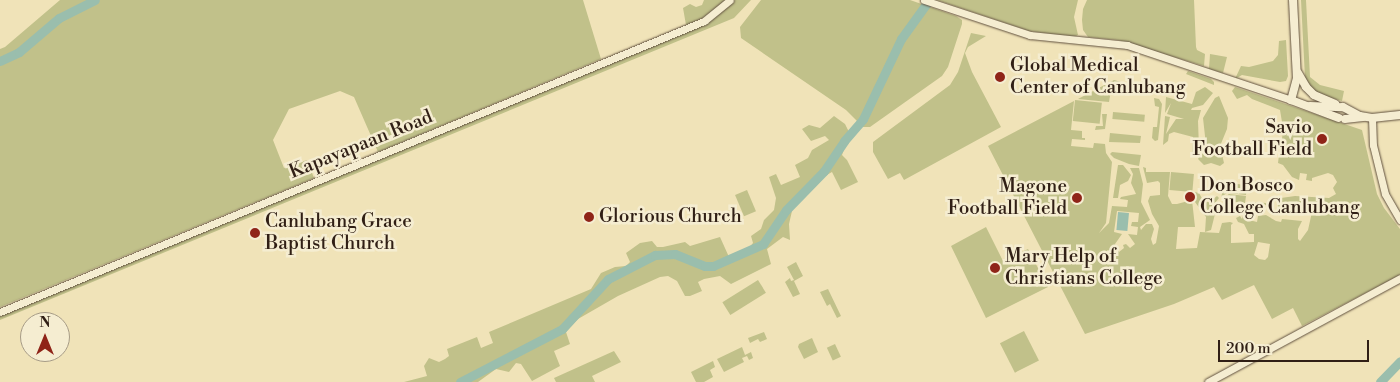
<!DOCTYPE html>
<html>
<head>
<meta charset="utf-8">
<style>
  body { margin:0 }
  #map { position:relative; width:1400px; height:382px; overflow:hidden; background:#f0e3b8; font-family:"Libre Bodoni",serif }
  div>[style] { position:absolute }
  .green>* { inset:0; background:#c1c18a; transform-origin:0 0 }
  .water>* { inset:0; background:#9abead; transform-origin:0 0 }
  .river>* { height:9px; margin:-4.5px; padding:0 4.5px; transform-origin:4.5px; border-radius:4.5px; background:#9abead }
  .roads { filter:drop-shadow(0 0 1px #60503e) drop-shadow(0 0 1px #60503e) }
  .tertiary>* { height:7px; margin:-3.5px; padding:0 3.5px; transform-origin:3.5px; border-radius:3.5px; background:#f5edd1 }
  .secondary>* { height:8px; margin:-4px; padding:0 4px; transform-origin:4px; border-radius:4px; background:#f5edd1 }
  .dots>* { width:14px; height:14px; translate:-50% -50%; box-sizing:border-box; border:2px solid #f5edd1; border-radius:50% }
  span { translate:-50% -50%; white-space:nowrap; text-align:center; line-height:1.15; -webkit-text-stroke:5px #f5edd1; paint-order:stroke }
  .poi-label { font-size:19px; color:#301f15 }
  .left { translate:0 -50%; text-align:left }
  .right { translate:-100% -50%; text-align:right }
  .street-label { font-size:19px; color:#301f15 }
  .north { position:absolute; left:20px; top:312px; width:50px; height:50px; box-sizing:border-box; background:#f5edd1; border:1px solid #a69b86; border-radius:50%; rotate:0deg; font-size:14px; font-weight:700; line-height:20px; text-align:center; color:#301f15 }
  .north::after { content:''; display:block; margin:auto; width:18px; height:22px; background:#8f2418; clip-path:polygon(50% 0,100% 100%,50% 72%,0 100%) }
  .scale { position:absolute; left:1218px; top:340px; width:151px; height:22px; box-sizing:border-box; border:2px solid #301f15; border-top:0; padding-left:6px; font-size:15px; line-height:18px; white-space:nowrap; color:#301f15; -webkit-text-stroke:4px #f5edd1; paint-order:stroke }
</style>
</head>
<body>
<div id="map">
  <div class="green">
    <i style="clip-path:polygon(60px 0,583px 0,601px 59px,378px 152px,354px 97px,340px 91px,289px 109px,273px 140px,284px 168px,307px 160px,314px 178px,0 307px,0 49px,5px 47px)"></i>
    <i style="clip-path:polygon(704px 0,726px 0,703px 18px,686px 25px,683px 8px,690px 4px,696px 7px,702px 5px)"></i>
    <i style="clip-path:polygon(733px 0,751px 0,734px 18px,0 320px,0 316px,705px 24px,718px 15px)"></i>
    <i style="clip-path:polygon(761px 0,910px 0,956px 16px,962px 20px,962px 24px,948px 67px,942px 76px,870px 127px,863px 127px,846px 110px,741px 38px,740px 27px)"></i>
    <i style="clip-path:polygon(937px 0,1078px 0,1074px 17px,1078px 35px,1074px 37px,1029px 31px)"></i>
    <i style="clip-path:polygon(1087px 0,1194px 0,1196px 47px,1197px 50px,1205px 54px,1204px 66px,1118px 40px,1088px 37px,1083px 30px,1082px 20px,1083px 9px)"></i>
    <i style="clip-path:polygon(1301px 0,1306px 0,1310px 77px,1320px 85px,1344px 91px,1342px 101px,1318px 94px,1310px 87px,1305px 78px)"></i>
    <i style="clip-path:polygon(971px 33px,986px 36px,968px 47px,965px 53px,972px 72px,1001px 127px,904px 180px,900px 173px,888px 179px,873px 152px,873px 142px,950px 85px,958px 72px)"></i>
    <i style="clip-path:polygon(1286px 40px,1288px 76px,1286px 81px,1280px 82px,1242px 75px,1235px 79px,1241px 66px,1249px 67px,1273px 61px,1278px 55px,1279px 41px)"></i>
    <i style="clip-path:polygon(1210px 54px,1227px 57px,1223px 73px,1209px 69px)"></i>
    <i style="clip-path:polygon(1188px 71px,1211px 79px,1214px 82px,1214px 85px,1186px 74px)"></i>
    <i style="clip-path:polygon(1114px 80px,1121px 82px,1121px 90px,1111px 90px,1109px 102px,1078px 99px)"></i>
    <i style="clip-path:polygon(1205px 87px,1213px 93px,1203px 105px,1192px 108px,1191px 110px,1201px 110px,1198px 121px,1199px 148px,1192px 152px,1193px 137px,1174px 132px,1169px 134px,1168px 141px,1163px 145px,1165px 116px,1170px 117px,1166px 134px,1176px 119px,1184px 119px,1167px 114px,1171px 103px,1165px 113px,1166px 97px,1192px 104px,1196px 92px)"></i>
    <i style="clip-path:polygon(evenodd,1235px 87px,1362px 130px,1377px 194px,1384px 208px,1400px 229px,1400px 275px,1302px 326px,1293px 308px,1272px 319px,1254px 285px,1222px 300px,1214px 287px,1174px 304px,1085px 334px,988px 146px,1074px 101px,1071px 130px,1082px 131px,1082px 138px,1085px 138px,1085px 140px,1072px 139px,1071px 146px,1093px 148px,1094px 143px,1105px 144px,1106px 153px,1112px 162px,1106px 223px,1099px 233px,1109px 223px,1112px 206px,1127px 207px,1128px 200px,1120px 199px,1121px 197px,1136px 194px,1131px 183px,1133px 174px,1130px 168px,1139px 168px,1143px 184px,1141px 202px,1150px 220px,1140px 227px,1141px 230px,1146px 224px,1152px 224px,1154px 229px,1151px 239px,1153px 245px,1156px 243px,1159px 226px,1152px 214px,1148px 201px,1150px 196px,1160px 195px,1160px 183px,1158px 181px,1147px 183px,1143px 167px,1146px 168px,1146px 172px,1170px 172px,1168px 196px,1172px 204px,1177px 204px,1192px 200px,1195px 227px,1178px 227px,1176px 249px,1197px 248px,1200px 232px,1219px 233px,1222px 223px,1230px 222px,1233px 223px,1231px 225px,1231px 243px,1254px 242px,1254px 234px,1249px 234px,1244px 224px,1238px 222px,1236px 218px,1240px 216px,1242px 219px,1243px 216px,1247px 213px,1249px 202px,1266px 203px,1266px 205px,1251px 204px,1249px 220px,1257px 222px,1258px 216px,1266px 215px,1276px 221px,1281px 222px,1282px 219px,1302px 221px,1298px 229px,1298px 239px,1300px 241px,1308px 230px,1312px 212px,1281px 209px,1278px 207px,1279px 201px,1281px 198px,1295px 196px,1329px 198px,1336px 194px,1333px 188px,1337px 182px,1333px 175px,1328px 173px,1312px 178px,1312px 181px,1306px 180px,1307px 174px,1300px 173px,1299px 180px,1292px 177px,1283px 165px,1278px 163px,1279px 155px,1290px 155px,1291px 152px,1285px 150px,1282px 140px,1283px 128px,1280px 110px,1252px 99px,1247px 95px,1237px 99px,1232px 91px,1235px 87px,1117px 211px,1139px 213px,1138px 222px,1132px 222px,1131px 226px,1138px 227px,1137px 235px,1128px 234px,1135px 244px,1130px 248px,1126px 244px,1123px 245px,1124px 248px,1119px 252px,1115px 244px,1122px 234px,1114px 232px,1117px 211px,1235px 87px,1258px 242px,1270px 244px,1268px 257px,1265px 260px,1259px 259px,1254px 255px,1258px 242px)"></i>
    <i style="clip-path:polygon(1219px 96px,1228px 118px,1227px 129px,1220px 146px,1224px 163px,1220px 166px,1211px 163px,1204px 165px,1198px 159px,1206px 145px,1203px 118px,1215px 98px)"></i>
    <i style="clip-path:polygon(1154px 98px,1159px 99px,1162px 104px,1158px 140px,1155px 141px,1152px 138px,1153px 127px,1157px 127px,1159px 107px,1155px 106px)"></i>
    <i style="left:1075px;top:100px;width:27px;height:21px;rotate:6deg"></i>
    <i style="left:1113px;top:112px;width:32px;height:7px;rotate:5deg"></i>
    <i style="clip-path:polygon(1102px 114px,1107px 114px,1105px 129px,1095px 130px,1096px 126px,1103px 126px)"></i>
    <i style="clip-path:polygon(834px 116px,845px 124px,851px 136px,847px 141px,842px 155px,847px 160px,858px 182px,841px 190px,832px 172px,825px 176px,813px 189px,801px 196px,792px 211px,789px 224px,790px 240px,783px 237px,767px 249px,771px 264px,731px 284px,720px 276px,704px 279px,698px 282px,702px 291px,690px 296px,685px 296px,677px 281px,668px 276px,660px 277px,618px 296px,578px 319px,566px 332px,570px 344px,554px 351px,560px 366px,532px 381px,521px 364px,516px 363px,509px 372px,496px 369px,478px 382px,404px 382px,427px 376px,424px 366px,429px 358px,439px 362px,445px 359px,449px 356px,447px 349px,477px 337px,481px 348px,493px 343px,489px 332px,591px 289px,601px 273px,615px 267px,626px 266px,630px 262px,626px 253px,640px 243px,652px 241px,657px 247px,663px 247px,685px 242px,690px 246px,720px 237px,729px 257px,747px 250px,753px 243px,751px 236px,761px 229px,764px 220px,774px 210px,776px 198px,769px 177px,776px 174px,781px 185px,800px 177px,795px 165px,808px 158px,812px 150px,829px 140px,825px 136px,811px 141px,802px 129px,809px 125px,820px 128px)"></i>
    <i style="clip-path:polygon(1110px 133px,1141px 136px,1140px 143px,1109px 142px)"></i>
    <i style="clip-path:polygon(1112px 152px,1141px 155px,1139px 166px,1129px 164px,1114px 158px,1110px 154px)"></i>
    <i style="clip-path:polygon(1118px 165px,1123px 165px,1131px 175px,1128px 181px,1120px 185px,1118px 198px,1113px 198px)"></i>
    <i style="left:1171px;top:172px;width:23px;height:18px;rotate:5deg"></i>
    <i style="clip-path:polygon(1227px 183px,1247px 185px,1246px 195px,1227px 193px,1221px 197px,1223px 191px,1227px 189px)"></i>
    <i style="left:747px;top:190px;width:23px;height:13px;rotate:67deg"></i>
    <i style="clip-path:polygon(1195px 192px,1199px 193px,1204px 202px,1210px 202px,1217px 196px,1219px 198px,1215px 203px,1217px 206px,1211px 230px,1205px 232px,1206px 217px,1195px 202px)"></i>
    <i style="clip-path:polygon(1229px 194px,1246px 196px,1245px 203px,1225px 201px,1223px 198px)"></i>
    <i style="clip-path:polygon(986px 227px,1003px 261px,1028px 249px,1048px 287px,986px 318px,951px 246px)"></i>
    <i style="clip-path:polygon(796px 262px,803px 276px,794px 281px,800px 294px,793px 297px,785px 282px,790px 278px,791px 281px,794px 280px,787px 267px)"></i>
    <i style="left:758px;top:280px;width:15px;height:42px;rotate:58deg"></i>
    <i style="clip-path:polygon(828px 289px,841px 316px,837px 318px,830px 304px,827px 306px,820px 292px)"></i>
    <i style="left:1024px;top:331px;width:33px;height:27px;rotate:63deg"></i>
    <i style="clip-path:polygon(764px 332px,767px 339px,760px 342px,758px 339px,750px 343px,748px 338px)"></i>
    <i style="clip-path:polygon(812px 338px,818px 352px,804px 359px,798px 347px,799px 344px)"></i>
    <i style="left:835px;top:344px;width:14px;height:9px;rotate:65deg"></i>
    <i style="clip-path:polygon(742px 347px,745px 355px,751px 352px,753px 358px,749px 360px,747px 356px,742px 358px,744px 362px,724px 372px,717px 359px)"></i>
    <i style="clip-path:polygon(614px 351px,621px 362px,592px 376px,595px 382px,556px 382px,554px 378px)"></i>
    <i style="clip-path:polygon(713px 361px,715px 367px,710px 370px,713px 377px,704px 382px,696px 382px,691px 372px)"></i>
  </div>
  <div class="water">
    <i style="left:1118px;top:212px;width:11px;height:18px;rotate:5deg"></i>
  </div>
  <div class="river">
    <i style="left:0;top:61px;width:21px;rotate:-25deg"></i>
    <i style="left:19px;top:52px;width:52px;rotate:-40.4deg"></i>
    <i style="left:59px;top:18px;width:40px;rotate:-26.6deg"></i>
    <i style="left:460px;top:382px;width:115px;rotate:-27.5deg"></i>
    <i style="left:562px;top:329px;width:68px;rotate:-47.4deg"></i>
    <i style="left:608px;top:279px;width:53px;rotate:-27.1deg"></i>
    <i style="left:655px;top:255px;width:20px;rotate:-3deg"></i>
    <i style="left:675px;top:254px;width:32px;rotate:22deg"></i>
    <i style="left:705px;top:266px;width:8px"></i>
    <i style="left:713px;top:266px;width:55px;rotate:-23.7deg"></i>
    <i style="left:763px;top:244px;width:41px;rotate:-55.9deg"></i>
    <i style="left:786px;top:210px;width:54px;rotate:-45.7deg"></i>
    <i style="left:824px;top:171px;width:36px;rotate:-56deg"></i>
    <i style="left:844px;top:141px;width:29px;rotate:-49deg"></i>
    <i style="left:863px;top:119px;width:89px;rotate:-64.6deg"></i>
    <i style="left:901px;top:39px;width:48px;rotate:-54.3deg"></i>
    <i style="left:1380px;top:382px;width:29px;rotate:-46deg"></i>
  </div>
  <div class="roads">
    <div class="tertiary">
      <i style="left:924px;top:0;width:112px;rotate:18.3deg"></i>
      <i style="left:1030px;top:35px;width:98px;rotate:5.9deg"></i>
      <i style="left:1127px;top:45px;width:173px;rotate:18.5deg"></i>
      <i style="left:1372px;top:118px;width:27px;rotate:88deg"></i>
      <i style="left:1373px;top:145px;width:50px;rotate:76.2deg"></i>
      <i style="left:1385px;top:194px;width:30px;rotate:60deg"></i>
      <i style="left:0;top:312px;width:762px;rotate:-22.46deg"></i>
      <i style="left:704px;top:21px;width:33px;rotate:-39deg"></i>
      <i style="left:1208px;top:382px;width:218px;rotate:-28.4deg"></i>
    </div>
    <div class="secondary">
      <i style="left:1293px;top:0;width:78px;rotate:87.1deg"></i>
      <i style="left:1297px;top:78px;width:23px;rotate:105deg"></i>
      <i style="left:1291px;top:100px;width:51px;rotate:20.6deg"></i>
      <i style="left:1298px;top:73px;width:16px;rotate:60deg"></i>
      <i style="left:1306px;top:87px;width:11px;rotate:45deg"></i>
      <i style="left:1314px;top:95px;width:23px;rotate:23deg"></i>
      <i style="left:1310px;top:106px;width:33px;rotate:2deg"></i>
      <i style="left:1343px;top:107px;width:19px;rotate:28deg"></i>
      <i style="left:1360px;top:116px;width:12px;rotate:9deg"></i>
      <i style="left:1372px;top:118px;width:28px;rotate:-6deg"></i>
      <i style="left:1345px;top:119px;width:18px;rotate:-6deg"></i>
    </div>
  </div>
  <div class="dots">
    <i style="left:1000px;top:77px;background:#8f2418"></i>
    <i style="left:1322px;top:139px;background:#8f2418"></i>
    <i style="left:1190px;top:197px;background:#8f2418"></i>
    <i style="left:1077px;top:198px;background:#8f2418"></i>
    <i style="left:589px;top:217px;background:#8f2418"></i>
    <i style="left:255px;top:233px;background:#8f2418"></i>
    <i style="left:995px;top:268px;background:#8f2418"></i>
  </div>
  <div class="poi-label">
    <span class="left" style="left:1010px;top:77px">Global Medical<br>Center of Canlubang</span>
    <span class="right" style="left:1312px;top:139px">Savio<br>Football Field</span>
    <span class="left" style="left:1200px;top:197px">Don Bosco<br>College Canlubang</span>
    <span class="right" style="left:1067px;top:198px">Magone<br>Football Field</span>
    <span class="left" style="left:599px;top:217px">Glorious Church</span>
    <span class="left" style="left:265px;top:233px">Canlubang Grace<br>Baptist Church</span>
    <span class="left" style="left:1005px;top:268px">Mary Help of<br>Christians College</span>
  </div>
  <div class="street-label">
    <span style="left:361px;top:145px;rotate:-22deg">Kapayapaan Road</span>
  </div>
  <div class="north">N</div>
  <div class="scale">200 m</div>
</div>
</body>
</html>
